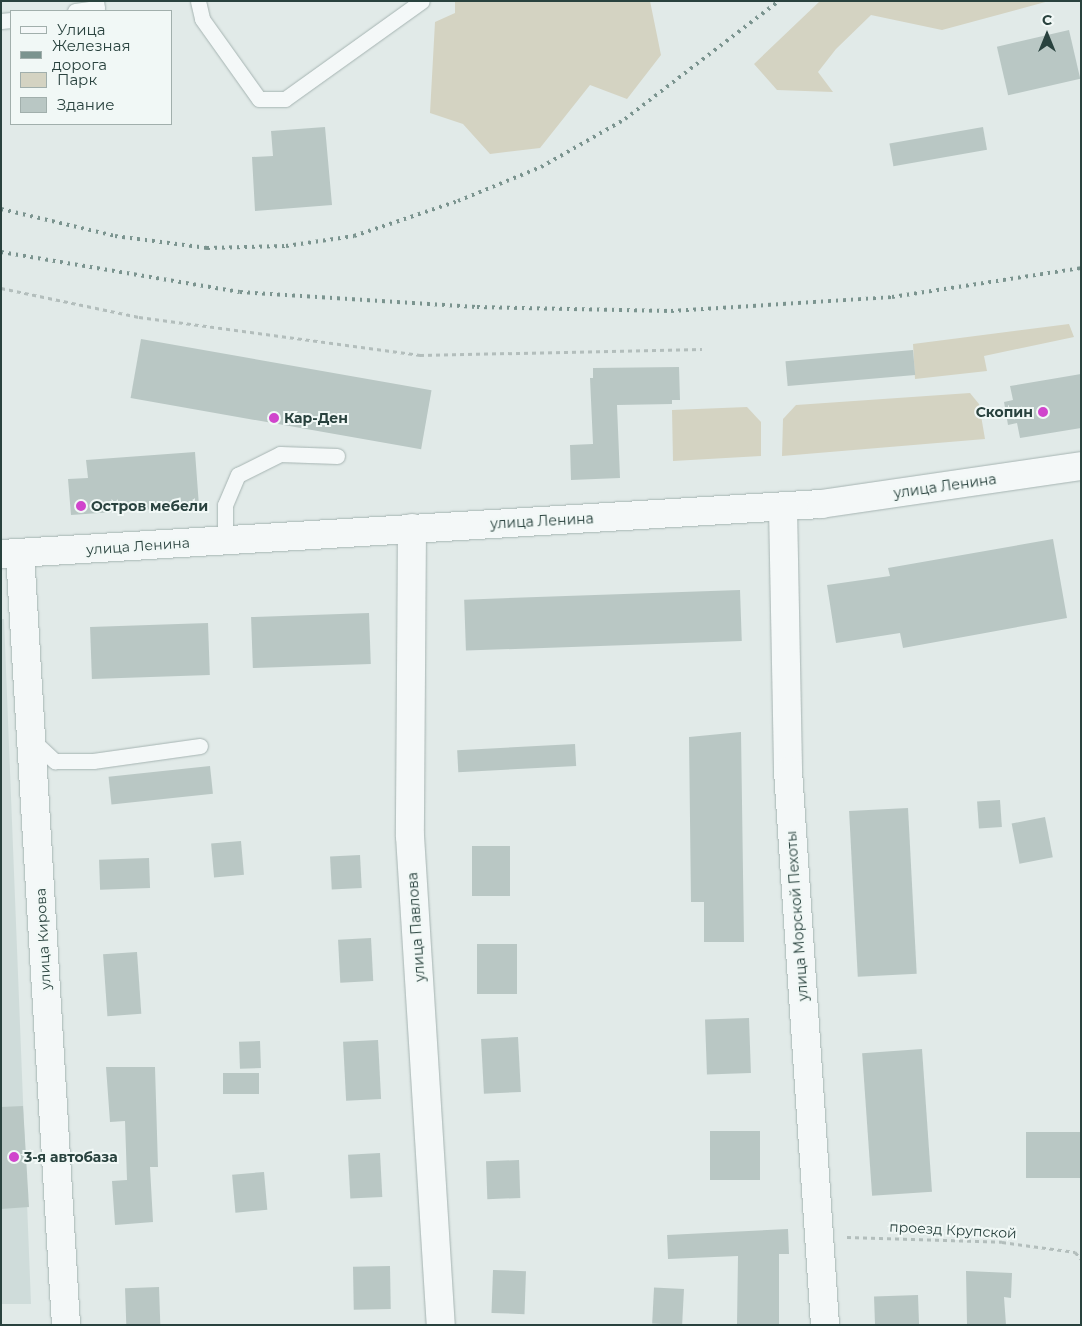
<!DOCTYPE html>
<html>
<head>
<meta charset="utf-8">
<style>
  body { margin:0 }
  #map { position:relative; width:1082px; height:1326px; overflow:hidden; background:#e1eae8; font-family:Montserrat,sans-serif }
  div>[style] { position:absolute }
  .built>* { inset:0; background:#cfdcda }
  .green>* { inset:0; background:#d4d3c2 }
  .building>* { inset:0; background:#b9c7c4; transform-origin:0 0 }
  .path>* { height:3px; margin-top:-1.5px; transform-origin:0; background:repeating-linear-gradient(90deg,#b3bebc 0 4px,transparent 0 8px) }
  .roads { filter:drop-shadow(0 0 1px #a6b4b2) drop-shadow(0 0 1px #a6b4b2) }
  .service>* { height:15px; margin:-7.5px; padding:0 7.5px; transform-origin:7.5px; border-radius:7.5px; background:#f4f8f8 }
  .minor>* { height:28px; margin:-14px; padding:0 14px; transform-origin:14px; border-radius:14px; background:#f4f8f8 }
  .tertiary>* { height:28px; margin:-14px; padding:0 14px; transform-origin:14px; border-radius:14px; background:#f4f8f8 }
  .rail>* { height:4px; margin-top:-2px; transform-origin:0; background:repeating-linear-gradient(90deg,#7b948f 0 2.5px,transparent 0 7.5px) }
  .dots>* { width:14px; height:14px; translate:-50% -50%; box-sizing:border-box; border:2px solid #f1f8f6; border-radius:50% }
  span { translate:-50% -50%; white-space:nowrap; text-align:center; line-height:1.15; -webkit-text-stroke:4px #f1f8f6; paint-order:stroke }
  .poi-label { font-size:14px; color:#29423e; font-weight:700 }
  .right { translate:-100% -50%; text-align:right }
  .left { translate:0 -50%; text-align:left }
  .street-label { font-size:14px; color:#29423e }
  .frame { position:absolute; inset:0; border:2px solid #29423e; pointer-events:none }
  .legend { position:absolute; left:10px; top:10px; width:162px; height:115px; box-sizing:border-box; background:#f1f8f6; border:1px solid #a1afac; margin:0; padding:6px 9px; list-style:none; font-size:15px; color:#29423e }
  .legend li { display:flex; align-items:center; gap:10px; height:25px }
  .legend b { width:25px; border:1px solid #a1afac }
  .north { position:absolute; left:1022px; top:10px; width:50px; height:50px; -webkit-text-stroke:4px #f1f8f6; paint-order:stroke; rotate:0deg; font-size:14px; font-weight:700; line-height:20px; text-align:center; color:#29423e }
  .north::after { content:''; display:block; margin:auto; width:18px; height:22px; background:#29423e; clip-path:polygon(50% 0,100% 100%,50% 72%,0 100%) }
</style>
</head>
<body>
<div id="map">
  <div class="built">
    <i style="clip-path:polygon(1px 619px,4px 619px,31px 1304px,1px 1304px)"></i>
  </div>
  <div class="green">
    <i style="clip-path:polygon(455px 1px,650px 1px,661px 55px,627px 99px,590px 85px,540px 148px,490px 154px,463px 124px,430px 113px,435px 22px,455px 13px)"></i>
    <i style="clip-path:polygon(820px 1px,1049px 1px,942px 30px,871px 15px,836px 49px,818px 72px,833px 92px,777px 90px,754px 64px)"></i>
    <i style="clip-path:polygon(1069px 324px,1074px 337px,984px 356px,987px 371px,915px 379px,913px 344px)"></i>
    <i style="clip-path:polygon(970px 393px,979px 404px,985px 439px,782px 456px,783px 419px,796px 405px)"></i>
    <i style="clip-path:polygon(747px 407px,761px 422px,761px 456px,673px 461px,672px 410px)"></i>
  </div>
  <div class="building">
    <i style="left:1069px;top:30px;width:50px;height:74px;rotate:77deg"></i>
    <i style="clip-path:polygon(325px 127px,332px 205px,255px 211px,252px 157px,273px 156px,271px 131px)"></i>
    <i style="left:983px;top:127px;width:23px;height:95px;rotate:80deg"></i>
    <i style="left:141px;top:339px;width:295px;height:60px;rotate:10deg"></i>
    <i style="left:913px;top:350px;width:25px;height:128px;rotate:85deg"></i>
    <i style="clip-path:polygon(679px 367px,680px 400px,672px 400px,672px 404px,617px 405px,620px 478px,571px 480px,570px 445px,593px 444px,590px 378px,593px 378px,593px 368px)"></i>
    <i style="clip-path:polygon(1081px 374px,1081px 428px,1020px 438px,1017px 423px,1008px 425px,1004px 402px,1013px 400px,1010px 386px)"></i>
    <i style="clip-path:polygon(195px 452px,199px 506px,71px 515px,68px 479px,88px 478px,86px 460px)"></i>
    <i style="clip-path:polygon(1053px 539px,1067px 618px,903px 648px,900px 633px,836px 643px,827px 585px,890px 576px,888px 568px)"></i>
    <i style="left:740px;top:590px;width:51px;height:276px;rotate:88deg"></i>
    <i style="left:369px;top:613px;width:51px;height:118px;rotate:88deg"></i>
    <i style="left:208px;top:623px;width:52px;height:118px;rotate:88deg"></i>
    <i style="clip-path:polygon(741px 732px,744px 942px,704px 942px,704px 902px,691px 902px,689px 737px)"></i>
    <i style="left:575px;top:744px;width:22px;height:118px;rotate:87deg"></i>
    <i style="left:210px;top:766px;width:28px;height:102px;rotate:84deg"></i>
    <i style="left:1000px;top:800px;width:27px;height:23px;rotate:86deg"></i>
    <i style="left:908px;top:808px;width:166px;height:59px;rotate:87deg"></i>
    <i style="left:1045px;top:817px;width:41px;height:34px;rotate:79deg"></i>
    <i style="left:241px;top:841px;width:34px;height:30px;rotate:85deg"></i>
    <i style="left:510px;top:846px;width:50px;height:38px;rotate:90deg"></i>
    <i style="left:360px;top:855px;width:33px;height:30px;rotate:87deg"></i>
    <i style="left:149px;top:858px;width:30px;height:50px;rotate:88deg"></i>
    <i style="left:371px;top:938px;width:43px;height:33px;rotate:87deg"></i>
    <i style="left:477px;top:944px;width:40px;height:50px"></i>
    <i style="left:137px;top:952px;width:62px;height:34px;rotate:86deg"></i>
    <i style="left:749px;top:1018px;width:55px;height:44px;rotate:88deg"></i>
    <i style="left:518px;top:1037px;width:55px;height:37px;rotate:87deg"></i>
    <i style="left:378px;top:1040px;width:59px;height:35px;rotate:87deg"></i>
    <i style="left:260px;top:1041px;width:27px;height:21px;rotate:88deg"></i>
    <i style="left:922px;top:1049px;width:143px;height:60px;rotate:86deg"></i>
    <i style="clip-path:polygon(106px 1067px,155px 1067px,158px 1167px,150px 1167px,153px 1222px,115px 1225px,112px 1181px,127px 1180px,125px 1121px,110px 1122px)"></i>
    <i style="left:259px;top:1073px;width:21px;height:36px;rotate:90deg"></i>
    <i style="clip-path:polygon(23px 1106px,29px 1207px,1px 1209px,1px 1107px)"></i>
    <i style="left:710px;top:1131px;width:50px;height:49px"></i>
    <i style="left:1081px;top:1132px;width:46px;height:55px;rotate:90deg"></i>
    <i style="left:380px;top:1153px;width:44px;height:32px;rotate:87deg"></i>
    <i style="left:519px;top:1160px;width:38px;height:33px;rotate:88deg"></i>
    <i style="left:264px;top:1172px;width:38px;height:32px;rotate:85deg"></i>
    <i style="clip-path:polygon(788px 1229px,789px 1254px,779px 1254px,779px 1325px,737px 1325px,738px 1256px,668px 1259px,667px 1235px)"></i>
    <i style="left:390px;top:1266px;width:43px;height:37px;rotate:89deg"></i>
    <i style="left:493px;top:1270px;width:33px;height:43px;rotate:2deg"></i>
    <i style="clip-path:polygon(966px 1271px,1012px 1273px,1011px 1298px,1004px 1297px,1006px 1325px,967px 1325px)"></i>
    <i style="left:159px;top:1287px;width:37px;height:34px;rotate:88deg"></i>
    <i style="left:684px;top:1289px;width:36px;height:30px;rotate:93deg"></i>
    <i style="left:918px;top:1295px;width:30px;height:44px;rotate:88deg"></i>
  </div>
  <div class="path">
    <i style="left:1px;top:288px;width:141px;rotate:11.9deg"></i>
    <i style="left:139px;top:317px;width:284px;rotate:7.7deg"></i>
    <i style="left:420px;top:355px;width:282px;rotate:-1.2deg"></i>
    <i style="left:847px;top:1237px;width:155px;rotate:1.8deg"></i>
    <i style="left:1002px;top:1242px;width:74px;rotate:7.8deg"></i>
    <i style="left:1075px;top:1252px;width:9px;rotate:49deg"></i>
  </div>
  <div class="roads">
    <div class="service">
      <i style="left:198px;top:1px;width:18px;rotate:77deg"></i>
      <i style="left:202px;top:19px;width:98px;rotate:54.5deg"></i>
      <i style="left:259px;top:99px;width:26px"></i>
      <i style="left:285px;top:99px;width:168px;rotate:-35.6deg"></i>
      <i style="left:75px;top:11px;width:22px;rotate:-8deg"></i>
      <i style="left:97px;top:8px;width:7px;rotate:-98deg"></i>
      <i style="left:1px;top:21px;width:10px;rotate:-6deg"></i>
      <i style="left:225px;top:540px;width:35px;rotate:-90deg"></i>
      <i style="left:225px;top:505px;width:33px;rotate:-67deg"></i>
      <i style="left:238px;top:475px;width:47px;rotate:-26.6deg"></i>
      <i style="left:280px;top:454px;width:57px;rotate:2deg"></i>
      <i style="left:31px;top:739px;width:33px;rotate:43deg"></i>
      <i style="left:55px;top:761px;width:38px"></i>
      <i style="left:93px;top:761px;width:108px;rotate:-8deg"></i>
    </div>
    <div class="minor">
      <i style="left:783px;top:507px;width:264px;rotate:88.9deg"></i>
      <i style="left:788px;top:771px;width:555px;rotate:86.18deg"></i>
      <i style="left:412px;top:528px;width:308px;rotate:90.4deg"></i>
      <i style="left:410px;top:836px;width:490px;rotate:86.4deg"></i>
      <i style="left:20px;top:553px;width:773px;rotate:86.59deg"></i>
    </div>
    <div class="tertiary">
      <i style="left:1px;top:554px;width:822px;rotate:-3.49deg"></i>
      <i style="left:821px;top:504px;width:263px;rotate:-8.3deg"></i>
    </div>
  </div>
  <div class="rail">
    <i style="left:1px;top:209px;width:117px;rotate:13.3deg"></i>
    <i style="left:115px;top:236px;width:93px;rotate:7.4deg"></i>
    <i style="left:207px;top:248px;width:79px;rotate:-1.5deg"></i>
    <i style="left:286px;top:246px;width:69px;rotate:-8.4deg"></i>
    <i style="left:354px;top:236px;width:110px;rotate:-18.6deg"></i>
    <i style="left:458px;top:201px;width:90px;rotate:-22.3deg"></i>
    <i style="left:541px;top:167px;width:97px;rotate:-29.7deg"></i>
    <i style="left:625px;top:119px;width:194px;rotate:-37.5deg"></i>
    <i style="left:1px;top:252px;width:242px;rotate:9.5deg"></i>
    <i style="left:240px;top:292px;width:237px;rotate:3.6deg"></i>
    <i style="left:477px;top:307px;width:194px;rotate:1.2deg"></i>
    <i style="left:671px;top:311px;width:221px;rotate:-3.6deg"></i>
    <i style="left:892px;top:297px;width:191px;rotate:-8.7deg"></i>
  </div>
  <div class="dots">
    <i style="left:1043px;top:412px;background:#d045cc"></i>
    <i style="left:274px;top:418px;background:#d045cc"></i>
    <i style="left:81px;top:506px;background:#d045cc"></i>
    <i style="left:14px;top:1157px;background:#d045cc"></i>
  </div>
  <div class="poi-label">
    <span class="right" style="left:1033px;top:412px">Скопин</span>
    <span class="left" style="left:284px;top:418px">Кар-Ден</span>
    <span class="left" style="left:91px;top:506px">Остров мебели</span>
    <span class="left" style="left:24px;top:1157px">3-я автобаза</span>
  </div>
  <div class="street-label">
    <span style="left:945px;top:486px;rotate:-8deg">улица Ленина</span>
    <span style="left:542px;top:521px;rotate:-3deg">улица Ленина</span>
    <span style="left:138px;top:546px;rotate:-4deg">улица Ленина</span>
    <span style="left:797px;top:916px;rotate:-94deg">улица Морской Пехоты</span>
    <span style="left:416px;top:927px;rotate:-94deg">улица Павлова</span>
    <span style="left:43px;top:939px;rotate:-93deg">улица Кирова</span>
    <span style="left:953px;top:1230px;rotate:3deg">проезд Крупской</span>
  </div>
  <div class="frame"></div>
  <ul class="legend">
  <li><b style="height:6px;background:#f4f8f8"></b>Улица</li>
  <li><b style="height:6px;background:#7b948f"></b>Железная дорога</li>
  <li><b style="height:14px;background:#d4d3c2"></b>Парк</li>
  <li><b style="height:14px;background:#b9c7c4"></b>Здание</li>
  </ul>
  <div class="north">С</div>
</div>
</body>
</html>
